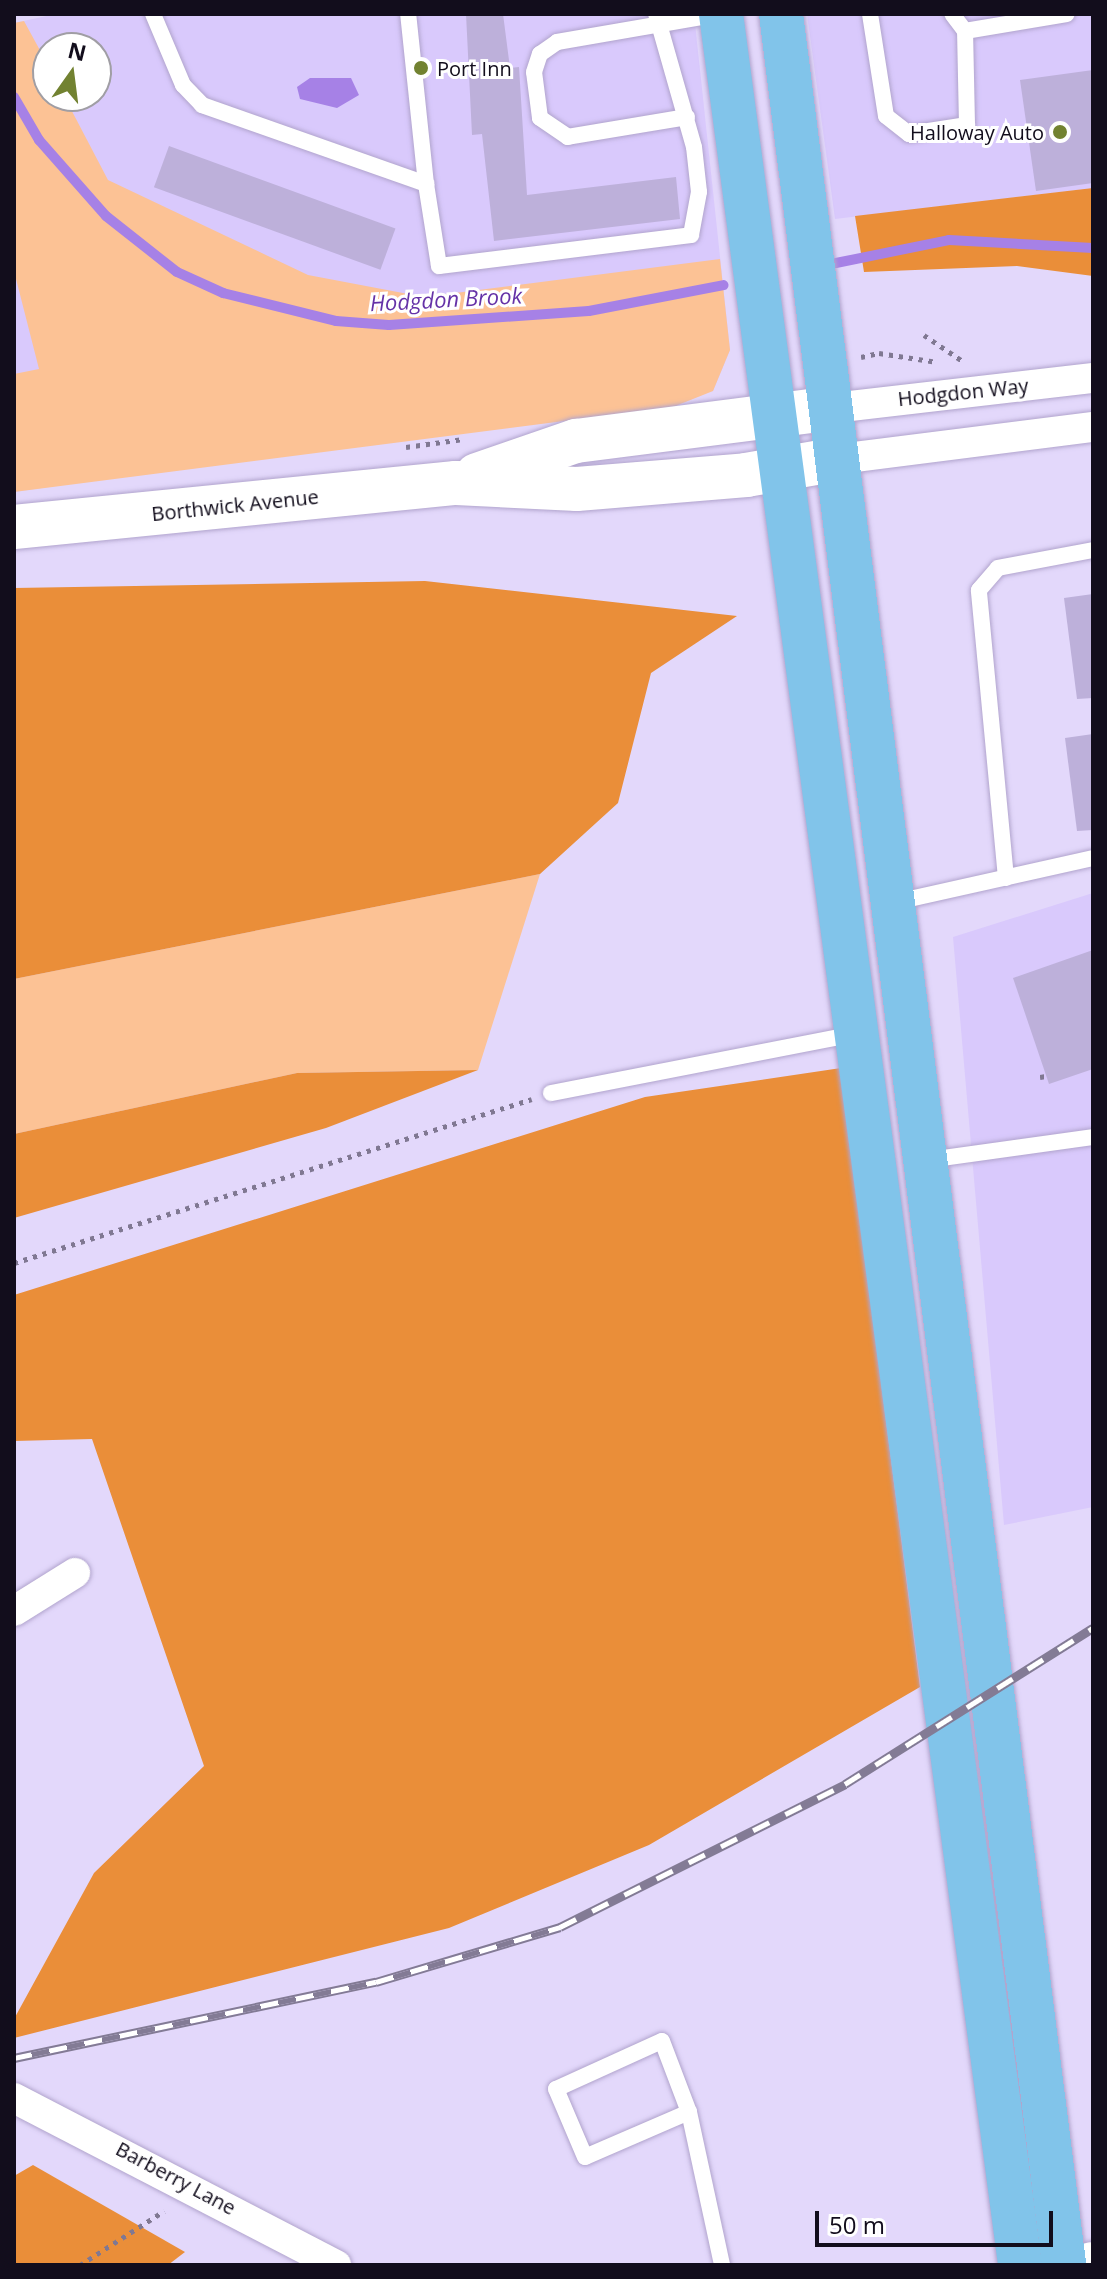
<!DOCTYPE html>
<html>
<head>
<meta charset="utf-8">
<style>
  body { margin:0 }
  #map { position:relative; width:1107px; height:2279px; overflow:hidden; background:#e3d8fb; font-family:"Open Sans",sans-serif }
  div>[style] { position:absolute }
  .built>* { inset:0; background:#d9c9fc }
  .green>* { inset:0; background:#fcc295 }
  .forest>* { inset:0; background:#ea8e39 }
  .water>* { inset:0; background:#a681e6 }
  .stream>* { height:10px; margin:-5px; padding:0 5px; transform-origin:5px; border-radius:5px; background:#a681e6 }
  .building>* { inset:0; background:#bdb0da; transform-origin:0 0 }
  .path>* { height:5px; margin-top:-2.5px; transform-origin:0; background:repeating-linear-gradient(90deg,#807892 0 4px,transparent 0 10px) }
  .roads { filter:drop-shadow(0 0 2px #b1a4cd) drop-shadow(0 0 2px #b1a4cd) }
  .lane>* { height:16px; margin:-8px; padding:0 8px; transform-origin:8px; border-radius:8px; background:#fff }
  .street>* { height:30px; margin:-15px; padding:0 15px; transform-origin:15px; border-radius:15px; background:#fff }
  .secondary>* { height:44px; margin:-22px; padding:0 22px; transform-origin:22px; border-radius:22px; background:#fff }
  .primary>* { height:44px; margin:-22px; padding:0 22px; transform-origin:22px; border-radius:22px; background:#81c4ea }
  .rail>* { height:9px; margin-top:-4.5px; transform-origin:0; background:repeating-linear-gradient(90deg,#fff 0 18px,#837b95 0 36px); box-sizing:border-box; border-block:2px solid #837b95 }
  .dots>* { width:22px; height:22px; translate:-50% -50%; box-sizing:border-box; border:4px solid #fff; border-radius:50% }
  span { translate:-50% -50%; white-space:nowrap; text-align:center; line-height:1.15; -webkit-text-stroke:6px #fff; paint-order:stroke }
  .poi-label { font-size:20px; color:#120d1c }
  .left { translate:0 -50%; text-align:left }
  .right { translate:-100% -50%; text-align:right }
  .street-label { font-size:20px; color:#120d1c }
  .water-label { font-size:22px; color:#6532a7; font-style:italic }
  .frame { position:absolute; inset:0; border:16px solid #120d1c; pointer-events:none }
  .north { position:absolute; left:32px; top:32px; width:80px; height:80px; box-sizing:border-box; background:#fff; border:2px solid #a09ea4; border-radius:50%; rotate:14deg; font-size:22px; font-weight:700; line-height:32px; text-align:center; color:#120d1c }
  .north::after { content:''; display:block; margin:auto; width:28px; height:36px; background:#728231; clip-path:polygon(50% 0,100% 100%,50% 72%,0 100%) }
  .scale { position:absolute; left:815px; top:2211px; width:238px; height:36px; box-sizing:border-box; border:4px solid #120d1c; border-top:0; padding-left:10px; font-size:24px; line-height:28px; white-space:nowrap; color:#120d1c; -webkit-text-stroke:6px #fff; paint-order:stroke }
</style>
</head>
<body>
<div id="map">
  <div class="built">
    <i style="clip-path:polygon(evenodd,56px 14px,694px 14px,730px 350px,713px 391px,14px 492px,14px 23px,56px 14px,48px 48px,96px 48px,96px 96px,48px 96px,48px 48px)"></i>
    <i style="clip-path:polygon(807px 14px,1093px 14px,1093px 188px,835px 219px)"></i>
    <i style="clip-path:polygon(1093px 893px,1093px 1507px,1004px 1525px,953px 937px)"></i>
  </div>
  <div class="green">
    <i style="clip-path:polygon(24px 21px,48px 65px,48px 96px,64px 96px,108px 180px,308px 275px,424px 297px,720px 259px,730px 350px,713px 391px,673px 407px,14px 492px,14px 374px,39px 369px,14px 271px,14px 23px)"></i>
    <i style="clip-path:polygon(540px 874px,478px 1070px,297px 1073px,14px 1134px,14px 979px)"></i>
  </div>
  <div class="forest">
    <i style="clip-path:polygon(1093px 188px,1093px 276px,1017px 266px,864px 272px,855px 216px)"></i>
    <i style="clip-path:polygon(425px 581px,737px 616px,651px 673px,618px 803px,540px 874px,14px 979px,14px 588px)"></i>
    <i style="clip-path:polygon(841px 1068px,920px 1687px,649px 1845px,449px 1928px,14px 2038px,14px 2019px,94px 1873px,204px 1766px,92px 1439px,14px 1441px,14px 1295px,645px 1097px)"></i>
    <i style="clip-path:polygon(478px 1070px,326px 1128px,14px 1218px,14px 1134px,297px 1073px)"></i>
    <i style="clip-path:polygon(33px 2165px,185px 2252px,168px 2265px,14px 2265px,14px 2176px)"></i>
  </div>
  <div class="water">
    <i style="clip-path:polygon(310px 78px,351px 78px,359px 95px,337px 108px,300px 99px,297px 87px)"></i>
  </div>
  <div class="stream">
    <i style="left:14px;top:97px;width:50px;rotate:59.8deg"></i>
    <i style="left:39px;top:140px;width:101px;rotate:48.6deg"></i>
    <i style="left:106px;top:216px;width:90px;rotate:38.3deg"></i>
    <i style="left:177px;top:272px;width:51px;rotate:24.5deg"></i>
    <i style="left:223px;top:293px;width:116px;rotate:13.9deg"></i>
    <i style="left:336px;top:321px;width:53px;rotate:4.3deg"></i>
    <i style="left:389px;top:325px;width:200px;rotate:-4deg"></i>
    <i style="left:589px;top:311px;width:137px;rotate:-10.9deg"></i>
    <i style="left:836px;top:263px;width:115px;rotate:-11.5deg"></i>
    <i style="left:949px;top:240px;width:144px;rotate:3.2deg"></i>
  </div>
  <div class="building">
    <i style="clip-path:polygon(466px 14px,503px 14px,510px 68px,519px 67px,527px 195px,676px 177px,680px 219px,494px 241px,482px 134px,472px 135px)"></i>
    <i style="clip-path:polygon(1093px 70px,1093px 183px,1036px 191px,1020px 80px)"></i>
    <i style="left:169px;top:146px;width:241px;height:44px;rotate:20deg"></i>
    <i style="clip-path:polygon(1093px 594px,1093px 698px,1077px 699px,1064px 598px)"></i>
    <i style="clip-path:polygon(1093px 734px,1093px 830px,1077px 831px,1065px 738px)"></i>
    <i style="clip-path:polygon(1093px 950px,1093px 1069px,1049px 1084px,1013px 978px)"></i>
  </div>
  <div class="path">
    <i style="left:924px;top:335px;width:45px;rotate:34deg"></i>
    <i style="left:861px;top:357px;width:18px;rotate:-13deg"></i>
    <i style="left:879px;top:353px;width:59px;rotate:8.8deg"></i>
    <i style="left:406px;top:447px;width:58px;rotate:-8deg"></i>
    <i style="left:1040px;top:1077px;width:6px;rotate:-9deg"></i>
    <i style="left:14px;top:1263px;width:543px;rotate:-17.57deg"></i>
    <i style="left:80px;top:2265px;width:100px;rotate:-32.7deg"></i>
  </div>
  <div class="roads">
    <div class="lane">
      <i style="left:153px;top:14px;width:77px;rotate:67.1deg"></i>
      <i style="left:183px;top:85px;width:28px;rotate:46deg"></i>
      <i style="left:202px;top:105px;width:238px;rotate:19.4deg"></i>
      <i style="left:426px;top:184px;width:171px;rotate:-96deg"></i>
      <i style="left:870px;top:14px;width:103px;rotate:81.1deg"></i>
      <i style="left:886px;top:116px;width:29px;rotate:38deg"></i>
      <i style="left:909px;top:134px;width:59px;rotate:-8.8deg"></i>
      <i style="left:967px;top:125px;width:94px;rotate:-91.2deg"></i>
      <i style="left:965px;top:31px;width:21px;rotate:-127deg"></i>
      <i style="left:965px;top:31px;width:103px;rotate:-9.5deg"></i>
      <i style="left:687px;top:117px;width:121px;rotate:170.5deg"></i>
      <i style="left:568px;top:137px;width:34px;rotate:-146deg"></i>
      <i style="left:540px;top:118px;width:46px;rotate:-97.4deg"></i>
      <i style="left:534px;top:72px;width:19px;rotate:-72deg"></i>
      <i style="left:540px;top:54px;width:21px;rotate:-35deg"></i>
      <i style="left:557px;top:42px;width:164px;rotate:-9.8deg"></i>
      <i style="left:426px;top:184px;width:83px;rotate:81deg"></i>
      <i style="left:439px;top:266px;width:254px;rotate:-7deg"></i>
      <i style="left:691px;top:235px;width:44px;rotate:-79.5deg"></i>
      <i style="left:699px;top:192px;width:45px;rotate:-96.3deg"></i>
      <i style="left:694px;top:147px;width:138px;rotate:-105.9deg"></i>
      <i style="left:1006px;top:878px;width:289px;rotate:-95.4deg"></i>
      <i style="left:979px;top:590px;width:29px;rotate:-49deg"></i>
      <i style="left:998px;top:568px;width:97px;rotate:-10.7deg"></i>
      <i style="left:896px;top:902px;width:202px;rotate:-12.6deg"></i>
      <i style="left:551px;top:1093px;width:310px;rotate:-11deg"></i>
      <i style="left:928px;top:1160px;width:167px;rotate:-7.9deg"></i>
      <i style="left:689px;top:2112px;width:113px;rotate:156.6deg"></i>
      <i style="left:585px;top:2157px;width:74px;rotate:-113.1deg"></i>
      <i style="left:556px;top:2089px;width:116px;rotate:-24.4deg"></i>
      <i style="left:662px;top:2041px;width:76px;rotate:69.2deg"></i>
      <i style="left:689px;top:2112px;width:157px;rotate:77.8deg"></i>
    </div>
    <div class="street">
      <i style="left:833px;top:408px;width:262px;rotate:-6.6deg"></i>
      <i style="left:839px;top:459px;width:256px;rotate:-7.2deg"></i>
      <i style="left:14px;top:1611px;width:72px;rotate:-31.9deg"></i>
      <i style="left:14px;top:2098px;width:363px;rotate:27.4deg"></i>
    </div>
    <div class="secondary">
      <i style="left:477px;top:475px;width:105px;rotate:-19deg"></i>
      <i style="left:576px;top:441px;width:259px;rotate:-7.3deg"></i>
      <i style="left:14px;top:527px;width:444px;rotate:-5.7deg"></i>
      <i style="left:456px;top:483px;width:121px;rotate:2.8deg"></i>
      <i style="left:577px;top:489px;width:170px;rotate:-4.7deg"></i>
      <i style="left:746px;top:475px;width:94px;rotate:-9.8deg"></i>
      <i style="left:1089px;top:2265px;width:4px;rotate:-14deg"></i>
    </div>
    <div class="primary">
      <i style="left:721px;top:14px;width:2271px;rotate:82.43deg"></i>
      <i style="left:781px;top:14px;width:2269px;rotate:82.83deg"></i>
    </div>
  </div>
  <div class="rail">
    <i style="left:14px;top:2058px;width:370px;rotate:-11.9deg"></i>
    <i style="left:376px;top:1982px;width:192px;rotate:-16.6deg"></i>
    <i style="left:560px;top:1927px;width:319px;rotate:-26.6deg"></i>
    <i style="left:845px;top:1784px;width:293px;rotate:-32.2deg"></i>
  </div>
  <div class="dots">
    <i style="left:421px;top:68px;background:#728231"></i>
    <i style="left:1060px;top:132px;background:#728231"></i>
  </div>
  <div class="poi-label">
    <span class="left" style="left:437px;top:68px">Port Inn</span>
    <span class="right" style="left:1044px;top:132px">Halloway Auto</span>
  </div>
  <div class="street-label">
    <span style="left:963px;top:392px;rotate:-6deg">Hodgdon Way</span>
    <span style="left:235px;top:505px;rotate:-6deg">Borthwick Avenue</span>
    <span style="left:176px;top:2178px;rotate:28deg">Barberry Lane</span>
  </div>
  <div class="water-label">
    <span style="left:446px;top:299px;rotate:-3deg">Hodgdon Brook</span>
  </div>
  <div class="frame"></div>
  <div class="north">N</div>
  <div class="scale">50 m</div>
</div>
</body>
</html>
